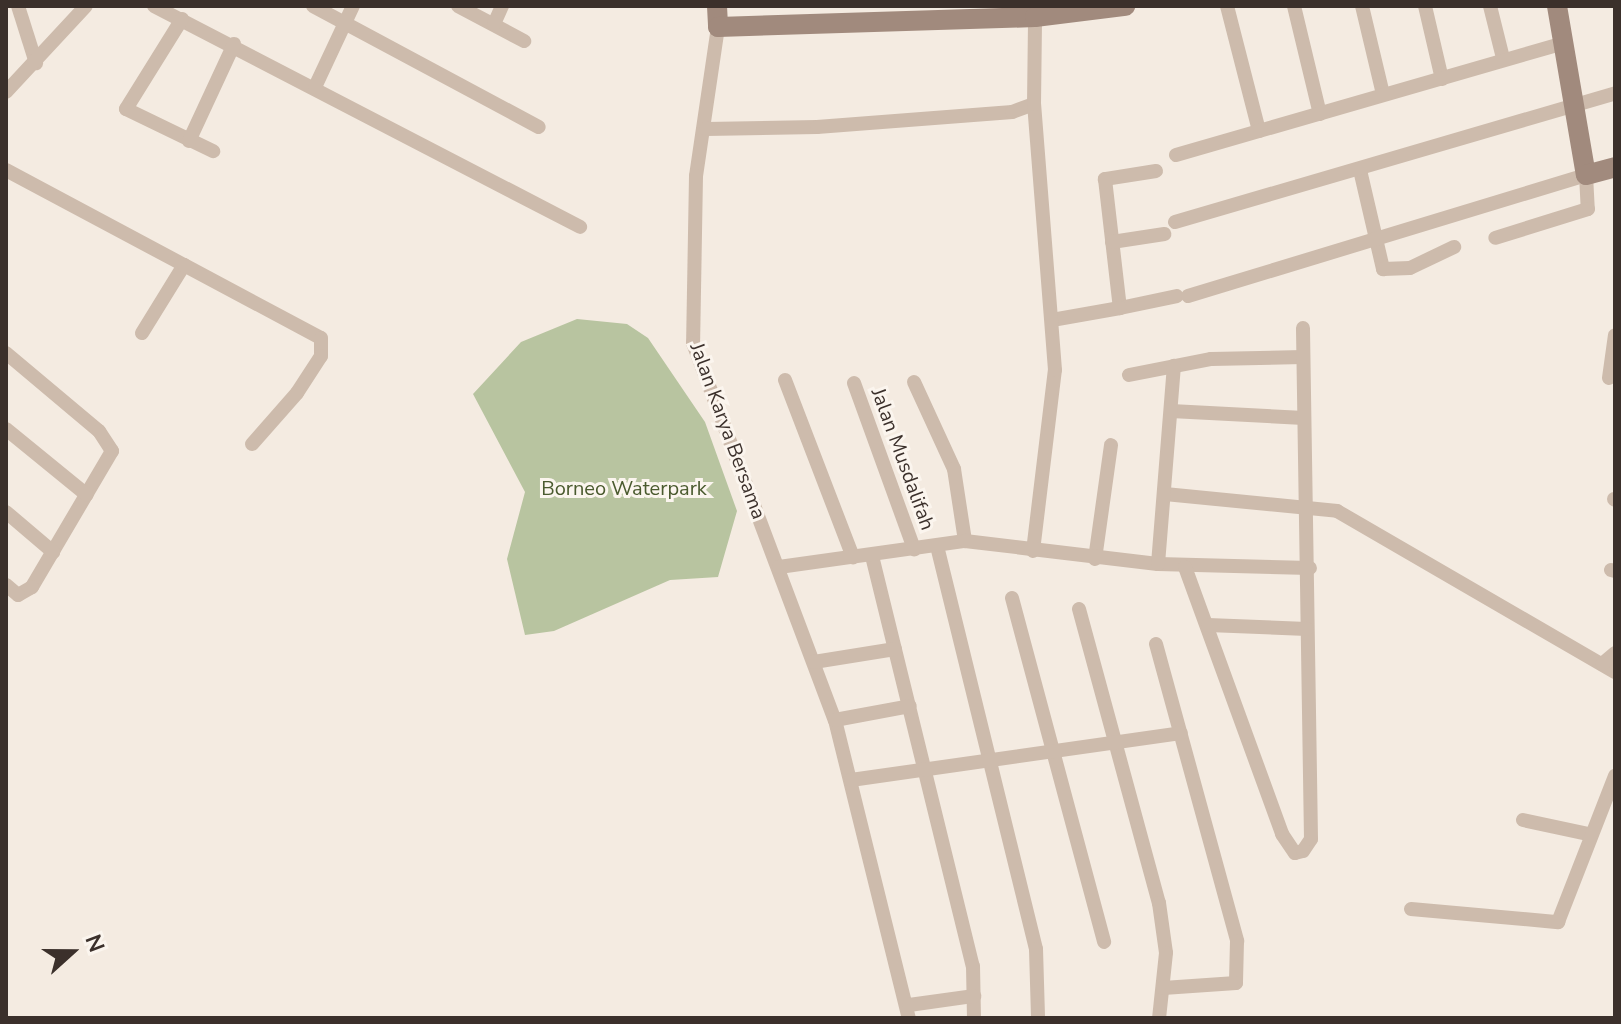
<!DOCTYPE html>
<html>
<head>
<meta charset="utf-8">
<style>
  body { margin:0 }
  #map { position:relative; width:1621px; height:1024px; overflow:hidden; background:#f4ebe1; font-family:"Nunito Sans",sans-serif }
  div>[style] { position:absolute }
  .green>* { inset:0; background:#b8c4a0 }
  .street>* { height:14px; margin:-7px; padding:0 7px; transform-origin:7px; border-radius:7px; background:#cdbbac }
  .secondary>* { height:20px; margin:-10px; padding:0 10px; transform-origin:10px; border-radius:10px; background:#a18a7d }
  span { translate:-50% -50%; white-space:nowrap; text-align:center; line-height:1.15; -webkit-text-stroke:6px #fbf5ee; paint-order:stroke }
  .street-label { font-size:20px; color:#3b302b }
  .park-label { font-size:20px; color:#4a5a2e }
  .frame { position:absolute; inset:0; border:8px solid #3b302b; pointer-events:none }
  .north { position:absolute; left:32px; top:912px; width:80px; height:80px; -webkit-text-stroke:6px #fbf5ee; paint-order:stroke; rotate:69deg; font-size:22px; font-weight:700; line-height:32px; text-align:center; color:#3b302b }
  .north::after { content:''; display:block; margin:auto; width:28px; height:36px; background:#3b302b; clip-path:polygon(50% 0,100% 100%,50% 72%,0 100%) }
</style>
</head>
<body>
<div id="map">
  <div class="green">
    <i style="clip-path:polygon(577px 319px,627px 324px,648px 338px,705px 422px,737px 511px,718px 577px,670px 580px,554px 631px,525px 635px,507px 559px,525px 492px,473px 394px,521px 342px)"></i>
  </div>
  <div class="street">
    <i style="left:18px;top:6px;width:60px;rotate:72.5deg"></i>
    <i style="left:154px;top:6px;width:480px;rotate:27.4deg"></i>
    <i style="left:313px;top:6px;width:256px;rotate:28.2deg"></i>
    <i style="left:458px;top:6px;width:75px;rotate:27.9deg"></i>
    <i style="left:1227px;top:6px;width:129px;rotate:75.6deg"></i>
    <i style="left:1294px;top:6px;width:111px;rotate:76.5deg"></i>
    <i style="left:1362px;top:6px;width:90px;rotate:76.6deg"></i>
    <i style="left:1425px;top:6px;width:75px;rotate:76.9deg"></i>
    <i style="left:1490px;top:6px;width:54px;rotate:76deg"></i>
    <i style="left:182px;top:19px;width:106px;rotate:121.9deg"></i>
    <i style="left:126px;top:109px;width:97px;rotate:25.8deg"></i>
    <i style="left:494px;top:24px;width:20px;rotate:-66deg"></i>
    <i style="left:718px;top:27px;width:151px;rotate:98.4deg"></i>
    <i style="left:696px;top:176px;width:167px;rotate:91deg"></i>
    <i style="left:693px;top:343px;width:403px;rotate:69.4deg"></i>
    <i style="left:835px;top:720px;width:307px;rotate:76.1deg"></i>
    <i style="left:315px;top:87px;width:89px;rotate:-64.9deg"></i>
    <i style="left:6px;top:92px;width:117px;rotate:-47.1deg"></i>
    <i style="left:706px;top:129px;width:111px;rotate:-1deg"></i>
    <i style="left:817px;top:127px;width:196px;rotate:-4.4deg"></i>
    <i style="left:1012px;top:112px;width:23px;rotate:-20deg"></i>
    <i style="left:189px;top:141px;width:107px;rotate:-65.1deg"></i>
    <i style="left:1176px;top:155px;width:404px;rotate:-16.1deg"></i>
    <i style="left:6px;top:170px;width:202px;rotate:28.1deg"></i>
    <i style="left:184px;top:265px;width:80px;rotate:121.7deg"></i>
    <i style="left:1360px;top:170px;width:102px;rotate:76.9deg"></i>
    <i style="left:1383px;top:269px;width:27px;rotate:-2deg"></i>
    <i style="left:1410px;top:268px;width:49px;rotate:-25.5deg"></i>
    <i style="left:1156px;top:171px;width:52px;rotate:171.1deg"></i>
    <i style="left:1105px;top:179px;width:130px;rotate:83.4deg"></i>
    <i style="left:1120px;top:308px;width:58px;rotate:-11.9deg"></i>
    <i style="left:1175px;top:222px;width:459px;rotate:-16.3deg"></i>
    <i style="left:1112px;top:242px;width:53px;rotate:-8.7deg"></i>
    <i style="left:184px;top:265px;width:155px;rotate:28.1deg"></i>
    <i style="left:321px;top:338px;width:18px;rotate:90deg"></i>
    <i style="left:321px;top:356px;width:44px;rotate:123deg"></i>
    <i style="left:297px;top:393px;width:68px;rotate:131.4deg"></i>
    <i style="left:1188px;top:296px;width:416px;rotate:-16.9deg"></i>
    <i style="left:1586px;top:175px;width:34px;rotate:87deg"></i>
    <i style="left:1588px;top:209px;width:97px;rotate:162.7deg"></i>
    <i style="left:1052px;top:320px;width:69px;rotate:-10deg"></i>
    <i style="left:6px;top:353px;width:121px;rotate:40deg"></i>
    <i style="left:99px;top:431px;width:24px;rotate:57deg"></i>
    <i style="left:112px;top:451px;width:158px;rotate:120.5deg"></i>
    <i style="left:32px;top:587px;width:16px;rotate:150deg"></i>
    <i style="left:18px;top:595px;width:16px;rotate:-140deg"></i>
    <i style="left:1129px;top:375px;width:84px;rotate:-11deg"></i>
    <i style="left:1211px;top:359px;width:92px;rotate:-1.2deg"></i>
    <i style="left:1609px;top:378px;width:43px;rotate:-82.1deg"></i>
    <i style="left:785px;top:380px;width:190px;rotate:69deg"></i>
    <i style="left:914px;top:382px;width:96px;rotate:65.3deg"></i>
    <i style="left:954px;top:469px;width:73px;rotate:81.3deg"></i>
    <i style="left:854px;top:383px;width:177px;rotate:70.1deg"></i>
    <i style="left:1171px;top:411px;width:133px;rotate:3deg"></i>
    <i style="left:6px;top:429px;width:104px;rotate:39.2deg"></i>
    <i style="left:1165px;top:494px;width:173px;rotate:5.6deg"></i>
    <i style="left:1337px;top:511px;width:321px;rotate:30.1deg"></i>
    <i style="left:1614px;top:499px;width:1px;rotate:45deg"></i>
    <i style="left:6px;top:512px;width:62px;rotate:40.4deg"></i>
    <i style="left:937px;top:546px;width:415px;rotate:76.2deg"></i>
    <i style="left:1036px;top:949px;width:69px;rotate:88.3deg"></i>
    <i style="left:1033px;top:551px;width:182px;rotate:-83.1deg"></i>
    <i style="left:1055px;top:370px;width:267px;rotate:-94.5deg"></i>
    <i style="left:1034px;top:104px;width:87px;rotate:-89.3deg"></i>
    <i style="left:872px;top:556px;width:422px;rotate:76.2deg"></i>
    <i style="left:973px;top:966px;width:52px;rotate:88.9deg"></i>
    <i style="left:1095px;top:559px;width:115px;rotate:-82deg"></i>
    <i style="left:1158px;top:564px;width:152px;rotate:1.5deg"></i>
    <i style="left:779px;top:567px;width:188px;rotate:-8deg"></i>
    <i style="left:965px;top:541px;width:194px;rotate:6.8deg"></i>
    <i style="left:1158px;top:564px;width:199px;rotate:-85.4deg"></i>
    <i style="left:1185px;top:567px;width:284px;rotate:70deg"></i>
    <i style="left:1282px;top:834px;width:23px;rotate:56deg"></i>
    <i style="left:1295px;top:853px;width:8px;rotate:-14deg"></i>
    <i style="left:1303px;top:851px;width:14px;rotate:-56deg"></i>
    <i style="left:1311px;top:839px;width:511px;rotate:-90.9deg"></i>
    <i style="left:1611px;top:570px;width:4px;rotate:14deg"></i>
    <i style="left:1012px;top:598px;width:356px;rotate:75deg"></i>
    <i style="left:1079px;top:609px;width:305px;rotate:74.8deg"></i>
    <i style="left:1159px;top:903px;width:50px;rotate:82deg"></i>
    <i style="left:1166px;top:953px;width:65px;rotate:96.1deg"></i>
    <i style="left:1208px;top:625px;width:99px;rotate:2.3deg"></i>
    <i style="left:1156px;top:644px;width:308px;rotate:74.7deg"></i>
    <i style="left:1237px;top:941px;width:42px;rotate:91.4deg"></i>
    <i style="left:1236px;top:983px;width:73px;rotate:176.1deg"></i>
    <i style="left:814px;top:662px;width:82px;rotate:-9.1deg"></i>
    <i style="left:1602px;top:664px;width:17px;rotate:-40deg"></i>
    <i style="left:835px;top:720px;width:76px;rotate:-10.6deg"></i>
    <i style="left:851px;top:780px;width:333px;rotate:-8.1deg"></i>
    <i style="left:1523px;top:820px;width:66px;rotate:12.2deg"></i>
    <i style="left:1411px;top:909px;width:148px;rotate:5.1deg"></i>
    <i style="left:1558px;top:922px;width:157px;rotate:-68.7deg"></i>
    <i style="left:909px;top:1005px;width:66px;rotate:-7.9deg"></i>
  </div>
  <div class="secondary">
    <i style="left:717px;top:6px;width:21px;rotate:87deg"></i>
    <i style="left:718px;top:27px;width:317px;rotate:-1.8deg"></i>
    <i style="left:1035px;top:17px;width:91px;rotate:-7deg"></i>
    <i style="left:1557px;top:6px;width:171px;rotate:80.3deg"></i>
    <i style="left:1586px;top:175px;width:30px;rotate:-15deg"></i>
  </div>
  <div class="street-label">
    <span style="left:728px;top:431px;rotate:70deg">Jalan Karya Bersama</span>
    <span style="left:903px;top:459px;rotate:70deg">Jalan Musdalifah</span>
  </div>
  <div class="park-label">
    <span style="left:624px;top:488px">Borneo Waterpark</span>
  </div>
  <div class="frame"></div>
  <div class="north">N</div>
</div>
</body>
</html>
